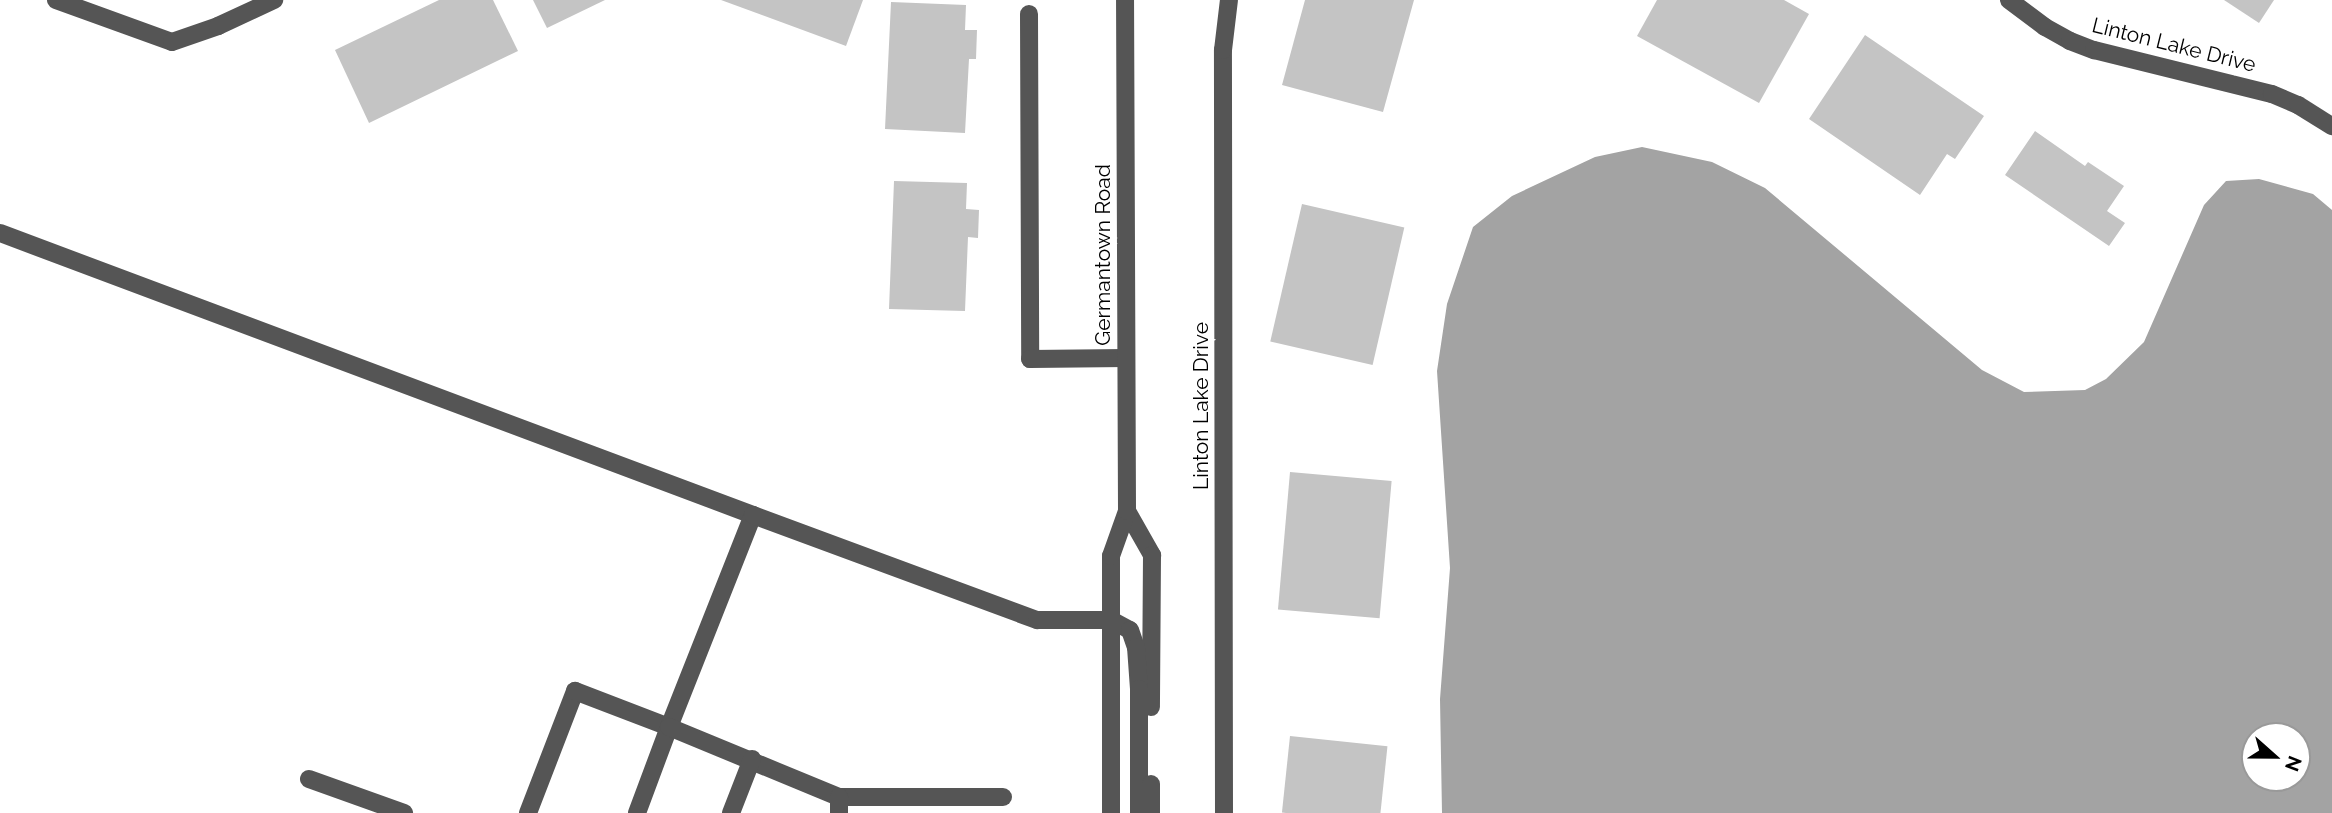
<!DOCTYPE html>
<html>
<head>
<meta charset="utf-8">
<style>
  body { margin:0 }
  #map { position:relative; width:2332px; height:813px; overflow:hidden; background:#fff; font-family:Raleway,sans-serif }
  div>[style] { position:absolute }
  .water>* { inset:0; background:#a3a3a3 }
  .building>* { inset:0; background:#c4c4c4; transform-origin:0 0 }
  .minor>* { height:18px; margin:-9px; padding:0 9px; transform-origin:9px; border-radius:9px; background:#555 }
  span { translate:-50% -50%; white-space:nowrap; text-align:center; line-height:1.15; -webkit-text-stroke:7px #fff; paint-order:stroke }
  .street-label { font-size:21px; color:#000 }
  .north { position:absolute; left:2241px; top:722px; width:70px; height:70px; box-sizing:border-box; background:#fff; border:2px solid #999; border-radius:50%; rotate:111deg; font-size:19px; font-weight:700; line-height:28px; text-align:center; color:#000 }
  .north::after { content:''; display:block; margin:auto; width:24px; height:32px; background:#000; clip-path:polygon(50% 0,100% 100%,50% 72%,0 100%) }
</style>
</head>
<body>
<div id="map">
  <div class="water">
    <i style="clip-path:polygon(evenodd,1642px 147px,1712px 162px,1765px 188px,1982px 370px,2024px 392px,2085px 390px,2106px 379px,2144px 342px,2204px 205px,2226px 181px,2259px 179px,2313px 194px,2332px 210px,2332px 813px,1442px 813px,1440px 699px,1450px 568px,1437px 371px,1447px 304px,1473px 227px,1512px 196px,1595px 157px,1642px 147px,2255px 736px,2297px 736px,2297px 778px,2255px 778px,2255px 736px)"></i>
  </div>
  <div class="building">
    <i style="clip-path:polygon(439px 0,493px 0,518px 51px,369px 123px,335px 50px)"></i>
    <i style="clip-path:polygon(533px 0,605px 0,547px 28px)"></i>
    <i style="clip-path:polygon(721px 0,863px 0,846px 46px)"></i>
    <i style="clip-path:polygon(1305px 0,1414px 0,1383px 112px,1282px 85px)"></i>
    <i style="clip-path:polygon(1657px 0,1784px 0,1809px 14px,1759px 103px,1637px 36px)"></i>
    <i style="clip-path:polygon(2224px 0,2274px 0,2259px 23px)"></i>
    <i style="clip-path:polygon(891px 2px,966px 5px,965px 30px,977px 30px,976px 59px,969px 59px,965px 133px,885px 129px)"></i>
    <i style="clip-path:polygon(1865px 35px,1984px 116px,1955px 159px,1947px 154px,1920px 195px,1809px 119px)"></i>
    <i style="clip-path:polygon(2035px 131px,2085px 166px,2088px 162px,2124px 186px,2107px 211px,2125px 223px,2109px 246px,2005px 175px)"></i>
    <i style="clip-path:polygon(894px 181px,967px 183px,966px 209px,979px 210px,978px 238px,968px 237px,965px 311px,889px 309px)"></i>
    <i style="left:1302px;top:204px;width:105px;height:141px;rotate:13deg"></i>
    <i style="left:1290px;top:472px;width:102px;height:138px;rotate:5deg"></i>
    <i style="left:1290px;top:736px;width:98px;height:77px;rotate:6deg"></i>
  </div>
  <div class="minor">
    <i style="left:56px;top:0;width:123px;rotate:19.9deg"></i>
    <i style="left:172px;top:42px;width:49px;rotate:-19.2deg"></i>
    <i style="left:218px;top:26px;width:62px;rotate:-24.9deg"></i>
    <i style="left:2009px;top:0;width:45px;rotate:36.9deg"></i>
    <i style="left:2045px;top:27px;width:29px;rotate:29deg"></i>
    <i style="left:2070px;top:41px;width:26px;rotate:21deg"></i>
    <i style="left:2094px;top:50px;width:183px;rotate:13.9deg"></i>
    <i style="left:2272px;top:94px;width:28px;rotate:23deg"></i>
    <i style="left:2298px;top:105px;width:40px;rotate:32deg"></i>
    <i style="left:1029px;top:14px;width:345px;rotate:89.8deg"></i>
    <i style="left:1030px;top:359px;width:96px;rotate:-0.6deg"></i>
    <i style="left:0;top:233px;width:804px;rotate:20.53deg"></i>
    <i style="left:1127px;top:511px;width:51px;rotate:60.4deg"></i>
    <i style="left:1152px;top:555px;width:152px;rotate:90.4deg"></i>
    <i style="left:309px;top:779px;width:101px;rotate:19.7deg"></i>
    <i style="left:839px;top:797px;width:164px"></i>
    <i style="left:528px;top:813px;width:131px;rotate:-68.9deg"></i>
    <i style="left:575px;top:691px;width:101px;rotate:21deg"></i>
    <i style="left:669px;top:727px;width:228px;rotate:-68.4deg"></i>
    <i style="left:753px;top:515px;width:303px;rotate:20.3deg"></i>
    <i style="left:1037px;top:620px;width:74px"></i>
    <i style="left:1111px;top:620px;width:21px;rotate:28deg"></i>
    <i style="left:1130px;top:630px;width:18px;rotate:71deg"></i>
    <i style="left:1136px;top:647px;width:42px;rotate:85.9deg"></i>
    <i style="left:1139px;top:689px;width:124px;rotate:90deg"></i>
    <i style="left:637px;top:813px;width:92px;rotate:-69.6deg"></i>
    <i style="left:669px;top:727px;width:184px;rotate:22.4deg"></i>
    <i style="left:839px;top:797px;width:16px;rotate:90deg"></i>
    <i style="left:731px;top:813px;width:58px;rotate:-68.7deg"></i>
    <i style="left:1111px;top:813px;width:257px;rotate:-90deg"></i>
    <i style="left:1111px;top:556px;width:48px;rotate:-70.4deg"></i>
    <i style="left:1127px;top:511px;width:511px;rotate:-90.22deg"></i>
    <i style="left:1151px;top:813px;width:29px;rotate:-90deg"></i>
    <i style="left:1224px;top:813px;width:763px;rotate:-90.08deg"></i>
    <i style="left:1223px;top:50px;width:50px;rotate:-83.2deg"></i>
  </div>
  <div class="street-label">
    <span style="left:2174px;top:45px;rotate:14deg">Linton Lake Drive</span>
    <span style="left:1103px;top:255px;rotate:-90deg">Germantown Road</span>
    <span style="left:1201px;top:406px;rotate:-90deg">Linton Lake Drive</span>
  </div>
  <div class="north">N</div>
</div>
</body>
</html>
